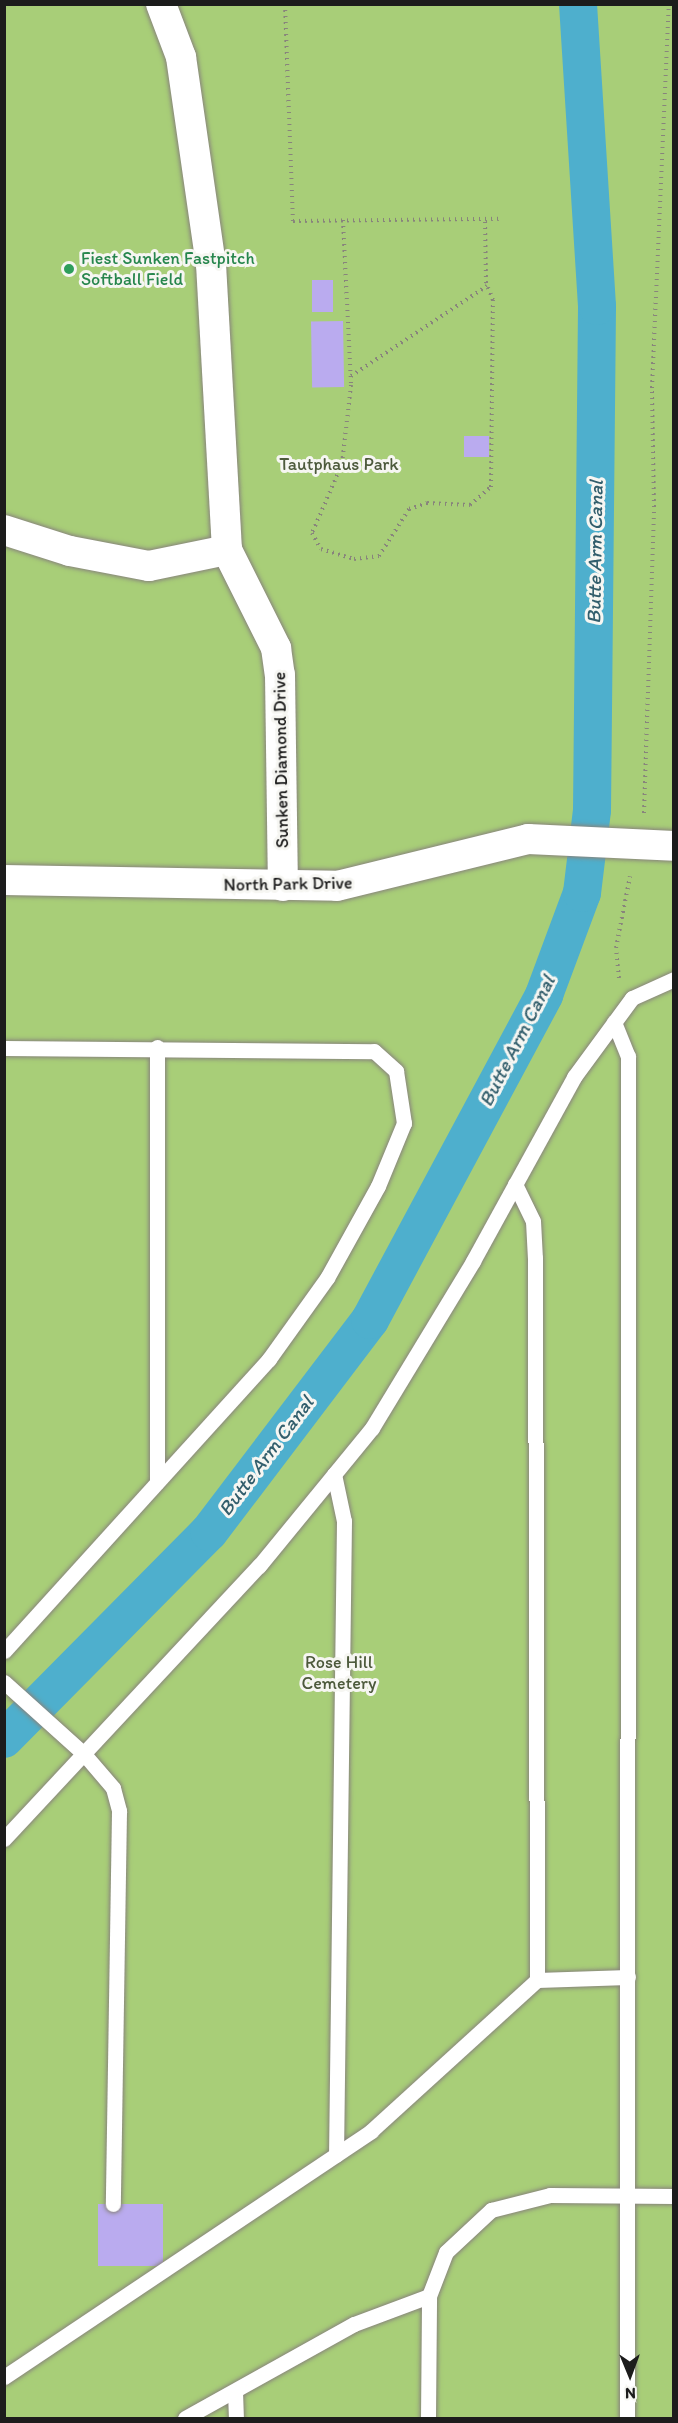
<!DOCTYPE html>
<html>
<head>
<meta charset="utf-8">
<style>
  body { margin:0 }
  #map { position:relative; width:678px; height:2423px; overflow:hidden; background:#f4ebdb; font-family:Itim,sans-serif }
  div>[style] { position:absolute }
  .green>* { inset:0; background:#a8ce78; transform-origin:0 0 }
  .canal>* { height:38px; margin:-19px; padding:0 19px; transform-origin:19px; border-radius:19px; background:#4eafcd }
  .building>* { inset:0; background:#baabef; transform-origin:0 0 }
  .path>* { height:4px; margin-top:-2px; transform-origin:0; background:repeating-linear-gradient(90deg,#88847c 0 1.5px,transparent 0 6px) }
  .roads { filter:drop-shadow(0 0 2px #88847c) drop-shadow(0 0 2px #88847c) }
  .service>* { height:15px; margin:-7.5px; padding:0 7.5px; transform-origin:7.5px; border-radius:7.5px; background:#fff }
  .minor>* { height:30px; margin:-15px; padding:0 15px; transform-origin:15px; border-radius:15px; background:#fff }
  .dots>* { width:16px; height:16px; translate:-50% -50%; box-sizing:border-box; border:3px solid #f6f6f2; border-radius:50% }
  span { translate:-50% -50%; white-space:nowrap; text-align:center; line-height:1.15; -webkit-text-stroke:6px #f6f6f2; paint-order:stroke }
  .leisure-label { font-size:18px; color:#27864d }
  .left { translate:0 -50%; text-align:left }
  .park-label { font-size:18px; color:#4d5a3c }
  .street-label { font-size:18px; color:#1c1c1c }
  .water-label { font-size:20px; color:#325e6c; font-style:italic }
  .frame { position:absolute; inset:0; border:6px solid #1c1c1c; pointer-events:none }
  .north { position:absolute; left:600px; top:2345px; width:60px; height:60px; -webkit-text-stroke:4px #f6f6f2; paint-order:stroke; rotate:179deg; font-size:16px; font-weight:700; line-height:24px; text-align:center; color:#1c1c1c }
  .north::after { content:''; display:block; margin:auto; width:21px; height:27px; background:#1c1c1c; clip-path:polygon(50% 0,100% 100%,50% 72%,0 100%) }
</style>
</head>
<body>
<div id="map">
  <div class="green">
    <i style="left:5px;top:5px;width:668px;height:2413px"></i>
  </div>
  <div class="canal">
    <i style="left:4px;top:1739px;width:291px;rotate:-45.3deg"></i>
    <i style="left:209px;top:1532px;width:266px;rotate:-52.8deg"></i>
    <i style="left:370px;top:1320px;width:369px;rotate:-61.8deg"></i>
    <i style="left:544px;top:995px;width:109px;rotate:-69.6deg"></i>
    <i style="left:582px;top:893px;width:84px;rotate:-83.1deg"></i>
    <i style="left:592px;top:810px;width:504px;rotate:-89.43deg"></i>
    <i style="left:597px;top:306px;width:303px;rotate:-93.6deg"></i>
  </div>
  <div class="building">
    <i style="left:312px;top:280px;width:21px;height:32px"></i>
    <i style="left:343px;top:321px;width:66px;height:32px;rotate:89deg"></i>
    <i style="left:489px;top:436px;width:21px;height:25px;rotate:90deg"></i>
    <i style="left:98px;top:2204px;width:65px;height:62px"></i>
  </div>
  <div class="path">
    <i style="left:285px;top:4px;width:217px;rotate:87.9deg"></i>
    <i style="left:293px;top:221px;width:206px;rotate:-0.6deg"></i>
    <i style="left:343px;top:220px;width:165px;rotate:87.2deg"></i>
    <i style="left:351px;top:385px;width:80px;rotate:96.5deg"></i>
    <i style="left:342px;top:464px;width:75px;rotate:113.5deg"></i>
    <i style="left:312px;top:533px;width:18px;rotate:61deg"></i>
    <i style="left:321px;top:549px;width:34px;rotate:17deg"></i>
    <i style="left:354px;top:559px;width:25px;rotate:-7deg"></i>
    <i style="left:379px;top:556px;width:56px;rotate:-57.4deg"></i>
    <i style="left:409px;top:509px;width:19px;rotate:-18deg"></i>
    <i style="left:427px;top:503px;width:43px;rotate:2.7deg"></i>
    <i style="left:470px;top:505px;width:28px;rotate:-41deg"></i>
    <i style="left:491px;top:487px;width:187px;rotate:-89.4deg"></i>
    <i style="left:493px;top:300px;width:18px;rotate:-112deg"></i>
    <i style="left:486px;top:283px;width:64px;rotate:-90.9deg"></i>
    <i style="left:351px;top:376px;width:163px;rotate:-33.5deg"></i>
    <i style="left:644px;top:813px;width:306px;rotate:-88.1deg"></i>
    <i style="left:654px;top:507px;width:119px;rotate:-91deg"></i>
    <i style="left:652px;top:388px;width:384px;rotate:-87.5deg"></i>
    <i style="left:619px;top:978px;width:30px;rotate:-96deg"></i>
    <i style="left:616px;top:948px;width:73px;rotate:-79deg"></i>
  </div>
  <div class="roads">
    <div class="service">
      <i style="left:614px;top:1022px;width:37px;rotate:68deg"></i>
      <i style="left:628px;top:1056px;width:1362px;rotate:90.04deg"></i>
      <i style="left:157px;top:1047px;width:435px;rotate:90deg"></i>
      <i style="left:4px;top:1048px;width:370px;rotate:0.5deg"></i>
      <i style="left:374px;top:1051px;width:30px;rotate:42deg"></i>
      <i style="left:396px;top:1071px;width:53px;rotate:81.3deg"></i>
      <i style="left:404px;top:1123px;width:68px;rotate:112.4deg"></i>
      <i style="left:378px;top:1186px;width:105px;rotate:119deg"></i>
      <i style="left:327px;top:1278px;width:100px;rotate:125.6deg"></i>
      <i style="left:269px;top:1359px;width:394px;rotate:132.2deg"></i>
      <i style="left:515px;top:1184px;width:41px;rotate:64.1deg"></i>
      <i style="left:533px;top:1221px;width:37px;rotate:87deg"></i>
      <i style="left:535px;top:1258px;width:722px;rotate:89.84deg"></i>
      <i style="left:334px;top:1474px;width:48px;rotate:78deg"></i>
      <i style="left:344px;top:1521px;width:634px;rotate:90.72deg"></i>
      <i style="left:4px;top:1682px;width:108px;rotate:42deg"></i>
      <i style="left:84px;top:1754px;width:45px;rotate:49.5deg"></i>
      <i style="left:113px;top:1788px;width:24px;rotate:75deg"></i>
      <i style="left:119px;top:1811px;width:393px;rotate:90.9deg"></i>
      <i style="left:4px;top:1839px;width:374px;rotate:-47deg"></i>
      <i style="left:259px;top:1566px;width:178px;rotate:-50.7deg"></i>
      <i style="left:372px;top:1428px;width:195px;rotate:-58.8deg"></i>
      <i style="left:473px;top:1261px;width:210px;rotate:-61.2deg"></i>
      <i style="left:574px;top:1077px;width:98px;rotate:-53.7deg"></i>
      <i style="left:632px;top:998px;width:46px;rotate:-24.3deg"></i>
      <i style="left:4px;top:2377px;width:442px;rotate:-33.8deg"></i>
      <i style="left:371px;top:2131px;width:224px;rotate:-42.3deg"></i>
      <i style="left:537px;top:1980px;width:91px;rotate:-1.9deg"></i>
      <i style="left:235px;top:2391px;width:27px;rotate:88deg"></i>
      <i style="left:185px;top:2418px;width:193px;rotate:-29.1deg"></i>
      <i style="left:354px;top:2324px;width:80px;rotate:-20.5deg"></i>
      <i style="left:428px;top:2418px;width:122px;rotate:-89.5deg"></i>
      <i style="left:429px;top:2296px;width:47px;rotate:-68.9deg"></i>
      <i style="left:446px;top:2252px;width:62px;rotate:-43deg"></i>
      <i style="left:491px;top:2210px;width:61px;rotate:-14.3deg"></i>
      <i style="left:550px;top:2195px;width:124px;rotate:0.5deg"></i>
    </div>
    <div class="minor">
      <i style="left:161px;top:4px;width:57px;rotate:69.3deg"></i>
      <i style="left:181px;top:57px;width:209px;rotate:81.8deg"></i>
      <i style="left:211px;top:264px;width:286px;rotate:86.8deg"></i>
      <i style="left:227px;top:550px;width:110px;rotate:63.4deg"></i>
      <i style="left:276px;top:648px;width:27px;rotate:82deg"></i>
      <i style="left:280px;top:675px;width:211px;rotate:89.2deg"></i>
      <i style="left:4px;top:530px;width:69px;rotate:17.7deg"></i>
      <i style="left:70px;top:551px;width:80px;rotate:10.8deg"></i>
      <i style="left:149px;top:566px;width:80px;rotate:-11.6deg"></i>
      <i style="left:4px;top:880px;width:333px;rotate:1deg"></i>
      <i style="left:337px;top:886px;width:197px;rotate:-13.8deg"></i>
      <i style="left:528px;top:839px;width:146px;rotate:2.7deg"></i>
    </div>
  </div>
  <div class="dots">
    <i style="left:69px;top:269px;background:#2e9e5b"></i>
  </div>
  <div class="leisure-label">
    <span class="left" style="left:81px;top:269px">Fiest Sunken Fastpitch<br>Softball Field</span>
  </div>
  <div class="park-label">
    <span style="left:339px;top:464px">Tautphaus Park</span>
    <span style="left:339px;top:1673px">Rose Hill<br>Cemetery</span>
  </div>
  <div class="street-label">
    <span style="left:281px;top:760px;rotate:-91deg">Sunken Diamond Drive</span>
    <span style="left:288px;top:884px;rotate:-1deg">North Park Drive</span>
  </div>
  <div class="water-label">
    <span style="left:595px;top:552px;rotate:-89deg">Butte Arm Canal</span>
    <span style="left:517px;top:1041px;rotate:-63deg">Butte Arm Canal</span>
    <span style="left:266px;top:1456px;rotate:-53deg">Butte Arm Canal</span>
  </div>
  <div class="frame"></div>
  <div class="north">N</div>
</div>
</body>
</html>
